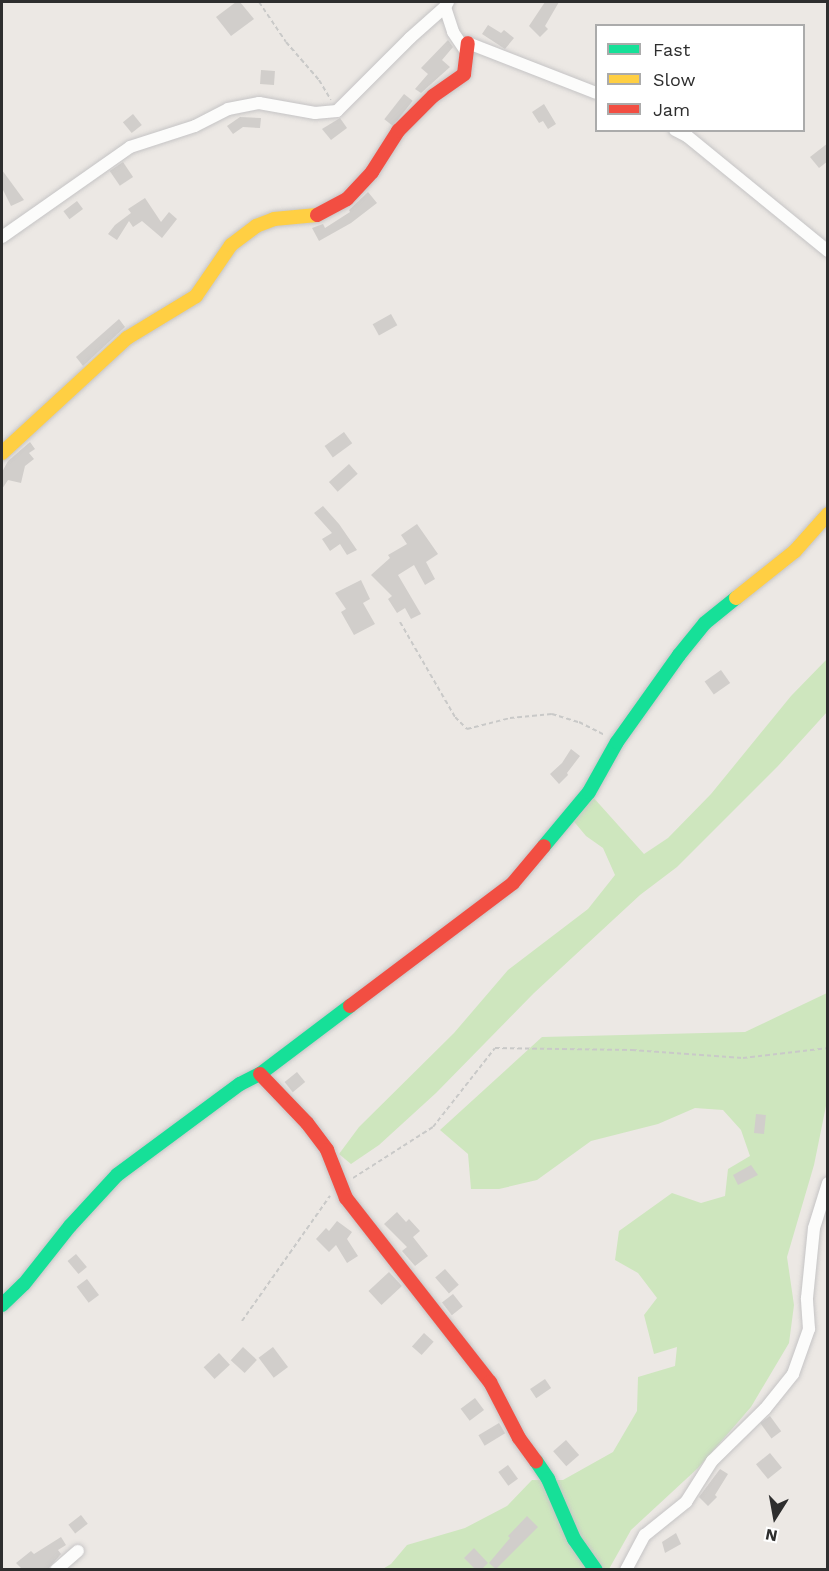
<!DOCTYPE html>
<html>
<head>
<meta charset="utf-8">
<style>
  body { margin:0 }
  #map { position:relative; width:829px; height:1571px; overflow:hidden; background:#ece8e4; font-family:"Work Sans",sans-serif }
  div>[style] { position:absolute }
  .green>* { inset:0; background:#cee6be }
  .building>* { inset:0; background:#d1cecb; transform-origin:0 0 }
  .path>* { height:2px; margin-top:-1px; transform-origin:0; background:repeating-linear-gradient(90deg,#c9c9c8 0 4.5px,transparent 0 7.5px) }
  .roads { filter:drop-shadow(0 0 2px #c5c4c5) drop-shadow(0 0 2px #c5c4c5) }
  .street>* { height:12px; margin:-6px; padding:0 6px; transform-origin:6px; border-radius:6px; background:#fcfcfb }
  .fast>* { height:14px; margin:-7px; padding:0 7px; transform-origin:7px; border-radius:7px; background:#16e098 }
  .slow>* { height:14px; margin:-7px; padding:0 7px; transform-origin:7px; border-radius:7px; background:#ffcf43 }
  .jam>* { height:14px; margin:-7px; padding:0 7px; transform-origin:7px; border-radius:7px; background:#f24e42 }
  span { translate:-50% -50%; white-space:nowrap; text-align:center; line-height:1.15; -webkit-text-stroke:5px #fff; paint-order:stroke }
  .frame { position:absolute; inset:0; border:3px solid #2e2e2e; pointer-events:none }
  .legend { position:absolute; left:595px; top:24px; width:210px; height:108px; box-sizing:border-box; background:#fff; border:2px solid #ababab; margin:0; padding:8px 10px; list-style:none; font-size:18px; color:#2e2e2e }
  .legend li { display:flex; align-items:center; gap:12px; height:30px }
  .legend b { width:30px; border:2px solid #ababab }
  .north { position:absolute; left:745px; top:1487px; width:60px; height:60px; -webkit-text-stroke:4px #fff; paint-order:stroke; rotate:191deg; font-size:16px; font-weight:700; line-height:24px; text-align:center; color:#2e2e2e }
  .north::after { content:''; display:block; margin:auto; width:21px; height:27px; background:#2e2e2e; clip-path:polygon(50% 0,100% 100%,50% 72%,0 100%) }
</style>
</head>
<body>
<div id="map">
  <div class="green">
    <i style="clip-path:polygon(827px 659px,827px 712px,778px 766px,677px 867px,640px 895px,534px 993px,436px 1093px,379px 1145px,351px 1164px,339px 1154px,359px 1127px,454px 1033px,508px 970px,588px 909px,615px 875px,603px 848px,586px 836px,571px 818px,592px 796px,644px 854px,668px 838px,711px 794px,791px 696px)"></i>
    <i style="clip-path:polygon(827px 993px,827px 1101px,814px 1165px,787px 1257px,794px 1305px,789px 1343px,751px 1407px,698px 1468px,631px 1530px,609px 1569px,381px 1570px,391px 1564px,407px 1545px,465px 1528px,507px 1506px,532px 1480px,563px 1480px,613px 1452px,637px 1411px,638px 1377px,675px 1366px,677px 1347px,654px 1354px,644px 1315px,657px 1298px,638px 1273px,615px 1260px,619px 1231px,672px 1193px,701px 1203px,725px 1196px,728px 1169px,750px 1156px,741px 1130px,723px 1110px,695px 1108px,658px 1124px,591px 1141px,537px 1180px,499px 1189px,471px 1189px,468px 1154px,440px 1130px,542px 1037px,745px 1032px)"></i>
  </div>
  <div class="building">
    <i style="clip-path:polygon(236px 2px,240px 2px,254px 19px,231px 36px,216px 17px)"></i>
    <i style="clip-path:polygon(545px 2px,559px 2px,545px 26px,548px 29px,540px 37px,529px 26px)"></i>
    <i style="clip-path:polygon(488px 25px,501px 33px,504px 30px,514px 38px,505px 49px,482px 34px)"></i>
    <i style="clip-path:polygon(448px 40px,453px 47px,442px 60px,450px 67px,421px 93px,415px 89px,428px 74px,421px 68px)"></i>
    <i style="left:261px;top:70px;width:14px;height:14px;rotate:4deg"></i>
    <i style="left:404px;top:94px;width:11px;height:32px;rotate:38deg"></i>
    <i style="clip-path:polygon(544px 104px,556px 124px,548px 129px,543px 121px,539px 123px,532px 112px)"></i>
    <i style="left:133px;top:114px;width:14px;height:13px;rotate:51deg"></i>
    <i style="clip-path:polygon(240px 117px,261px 118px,260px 128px,243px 127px,233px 134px,227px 126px)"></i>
    <i style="clip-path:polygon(340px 118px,347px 128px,331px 140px,322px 129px)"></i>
    <i style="clip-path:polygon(828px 143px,828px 161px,819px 168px,810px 157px)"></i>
    <i style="left:123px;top:162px;width:18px;height:16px;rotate:56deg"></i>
    <i style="clip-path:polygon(2px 170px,24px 200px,11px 206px,2px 188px)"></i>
    <i style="clip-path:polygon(368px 192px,377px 203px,351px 223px,319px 241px,312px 228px,323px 224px,325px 228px,350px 212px,349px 210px)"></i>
    <i style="clip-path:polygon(145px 198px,161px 222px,169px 212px,177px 219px,162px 238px,142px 221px,133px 227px,129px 221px,117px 240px,108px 234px,115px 225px,131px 213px,128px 209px)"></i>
    <i style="left:77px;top:201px;width:10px;height:17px;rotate:53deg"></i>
    <i style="left:391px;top:314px;width:13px;height:21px;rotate:61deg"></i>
    <i style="clip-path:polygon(119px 319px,125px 327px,83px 366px,76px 357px)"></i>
    <i style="left:344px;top:432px;width:14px;height:24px;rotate:54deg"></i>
    <i style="clip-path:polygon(30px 442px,35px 449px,29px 453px,34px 459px,25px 466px,21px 483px,8px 480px,2px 489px,2px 472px,8px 461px)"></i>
    <i style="left:349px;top:464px;width:13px;height:27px;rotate:48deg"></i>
    <i style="clip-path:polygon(323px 506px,339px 524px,357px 550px,347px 555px,340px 544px,330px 551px,322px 539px,332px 533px,314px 513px)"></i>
    <i style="clip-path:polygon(417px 524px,438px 554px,426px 562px,435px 579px,425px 585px,414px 565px,398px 575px,421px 614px,411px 619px,405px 608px,397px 613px,388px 599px,392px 596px,371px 575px,390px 558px,388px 555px,407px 544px,401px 535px)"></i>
    <i style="clip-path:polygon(361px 580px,370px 599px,363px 603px,375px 624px,354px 635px,341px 612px,346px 609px,335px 593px)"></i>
    <i style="left:721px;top:670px;width:16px;height:20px;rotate:55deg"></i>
    <i style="clip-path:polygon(571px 749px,580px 756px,567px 773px,568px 775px,559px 784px,550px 774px,562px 763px)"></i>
    <i style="left:297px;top:1072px;width:13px;height:16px;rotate:51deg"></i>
    <i style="left:756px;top:1114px;width:10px;height:19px;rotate:6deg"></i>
    <i style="clip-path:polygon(751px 1165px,758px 1175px,738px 1185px,733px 1175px)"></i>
    <i style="clip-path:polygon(397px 1212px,406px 1222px,409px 1219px,420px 1231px,413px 1237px,428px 1256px,415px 1266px,402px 1251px,407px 1247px,384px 1224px)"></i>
    <i style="clip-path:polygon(337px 1221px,352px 1232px,347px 1239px,358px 1256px,347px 1263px,336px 1245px,329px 1252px,316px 1239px,326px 1228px,329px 1231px)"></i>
    <i style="left:76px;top:1254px;width:17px;height:11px;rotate:50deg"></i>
    <i style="left:445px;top:1269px;width:21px;height:13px;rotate:49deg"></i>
    <i style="left:389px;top:1272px;width:19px;height:28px;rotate:47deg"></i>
    <i style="left:87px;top:1279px;width:20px;height:13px;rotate:53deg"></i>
    <i style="left:453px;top:1294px;width:16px;height:14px;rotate:52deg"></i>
    <i style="left:424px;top:1333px;width:13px;height:18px;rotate:42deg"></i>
    <i style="left:243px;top:1347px;width:19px;height:18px;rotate:43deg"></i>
    <i style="left:273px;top:1347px;width:25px;height:18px;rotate:53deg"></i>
    <i style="left:219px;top:1353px;width:16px;height:21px;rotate:47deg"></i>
    <i style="left:545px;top:1379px;width:11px;height:18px;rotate:56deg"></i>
    <i style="left:475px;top:1398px;width:15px;height:18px;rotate:53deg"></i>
    <i style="left:770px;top:1416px;width:19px;height:12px;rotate:54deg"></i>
    <i style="left:499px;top:1423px;width:12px;height:24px;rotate:59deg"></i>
    <i style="left:566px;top:1440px;width:20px;height:17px;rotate:49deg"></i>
    <i style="left:770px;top:1453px;width:19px;height:18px;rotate:51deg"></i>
    <i style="left:508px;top:1465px;width:17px;height:12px;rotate:54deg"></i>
    <i style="clip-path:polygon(720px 1469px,728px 1474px,715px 1495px,717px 1497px,708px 1506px,699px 1497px)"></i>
    <i style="left:81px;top:1515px;width:11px;height:16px;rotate:52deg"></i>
    <i style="clip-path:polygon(527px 1516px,538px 1527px,496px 1569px,489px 1563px,510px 1538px,508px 1536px)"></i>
    <i style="clip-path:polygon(676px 1533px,681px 1544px,665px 1553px,662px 1542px)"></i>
    <i style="clip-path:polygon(61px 1537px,66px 1545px,58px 1550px,61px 1554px,48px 1569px,22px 1569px,16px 1563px,31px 1551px,34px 1554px)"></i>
    <i style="clip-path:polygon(474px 1548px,488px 1563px,482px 1569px,475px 1569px,464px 1558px)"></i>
  </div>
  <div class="path">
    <i style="left:259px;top:2px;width:48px;rotate:56deg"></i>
    <i style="left:286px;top:42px;width:50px;rotate:49deg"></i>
    <i style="left:319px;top:80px;width:23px;rotate:59deg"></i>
    <i style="left:400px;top:622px;width:110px;rotate:59.9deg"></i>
    <i style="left:455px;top:717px;width:17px;rotate:45deg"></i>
    <i style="left:467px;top:729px;width:44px;rotate:-14.3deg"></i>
    <i style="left:510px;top:718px;width:42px;rotate:-5.4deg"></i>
    <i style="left:552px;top:714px;width:28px;rotate:17deg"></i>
    <i style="left:579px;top:722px;width:28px;rotate:27deg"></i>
    <i style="left:353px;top:1178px;width:95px;rotate:-32.5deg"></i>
    <i style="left:433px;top:1127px;width:100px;rotate:-51.9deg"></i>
    <i style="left:495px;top:1048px;width:137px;rotate:0.8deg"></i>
    <i style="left:632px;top:1050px;width:111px;rotate:4.1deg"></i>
    <i style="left:743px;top:1058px;width:86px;rotate:-6.7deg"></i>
    <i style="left:242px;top:1321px;width:153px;rotate:-54.9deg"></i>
  </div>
  <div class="roads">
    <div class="street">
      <i style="left:448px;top:2px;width:6px;rotate:121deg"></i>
      <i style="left:445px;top:7px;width:26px;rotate:72deg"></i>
      <i style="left:453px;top:32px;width:23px;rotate:56deg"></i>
      <i style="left:466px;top:51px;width:8px;rotate:-76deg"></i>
      <i style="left:468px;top:43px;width:137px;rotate:21.3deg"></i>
      <i style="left:675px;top:130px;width:13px;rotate:27deg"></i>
      <i style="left:687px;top:136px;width:182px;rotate:39.2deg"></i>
      <i style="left:2px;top:237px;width:156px;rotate:-35.1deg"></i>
      <i style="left:130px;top:147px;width:68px;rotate:-17.9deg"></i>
      <i style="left:195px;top:126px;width:37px;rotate:-27deg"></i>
      <i style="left:228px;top:109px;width:32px;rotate:-11deg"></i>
      <i style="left:259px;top:103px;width:57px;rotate:10.1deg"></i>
      <i style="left:315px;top:113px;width:22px;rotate:-5deg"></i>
      <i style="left:337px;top:111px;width:103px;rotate:-45deg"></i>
      <i style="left:410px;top:38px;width:47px;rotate:-41.5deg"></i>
      <i style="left:56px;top:1570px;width:29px;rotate:-41deg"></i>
      <i style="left:626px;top:1570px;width:40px;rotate:-62deg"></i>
      <i style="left:645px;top:1535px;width:53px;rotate:-38.8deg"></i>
      <i style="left:686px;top:1502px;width:49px;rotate:-57.6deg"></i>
      <i style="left:712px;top:1461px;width:74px;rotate:-44.5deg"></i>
      <i style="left:765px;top:1409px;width:45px;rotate:-51.3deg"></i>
      <i style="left:793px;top:1374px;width:48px;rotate:-70.4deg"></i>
      <i style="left:809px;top:1329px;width:31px;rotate:-94deg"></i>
      <i style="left:807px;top:1298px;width:70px;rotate:-84.3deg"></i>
      <i style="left:814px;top:1228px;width:47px;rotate:-72.7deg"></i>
    </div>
    <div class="fast">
      <i style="left:544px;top:846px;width:70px;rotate:-50.2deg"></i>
      <i style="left:589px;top:792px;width:57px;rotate:-60.8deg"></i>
      <i style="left:617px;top:742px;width:107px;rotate:-54.5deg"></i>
      <i style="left:679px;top:655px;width:41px;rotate:-50.9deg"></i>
      <i style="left:705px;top:623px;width:40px;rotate:-39deg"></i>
      <i style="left:2px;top:1305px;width:30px;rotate:-44deg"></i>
      <i style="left:24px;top:1284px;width:74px;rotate:-51.6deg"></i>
      <i style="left:70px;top:1226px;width:69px;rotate:-47.3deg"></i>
      <i style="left:117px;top:1175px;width:153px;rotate:-36.5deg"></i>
      <i style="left:240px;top:1084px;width:22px;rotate:-27deg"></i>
      <i style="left:260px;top:1074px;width:113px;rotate:-37.1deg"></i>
      <i style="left:536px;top:1461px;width:22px;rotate:56deg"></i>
      <i style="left:548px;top:1479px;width:65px;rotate:66.6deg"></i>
      <i style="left:574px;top:1539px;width:38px;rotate:55deg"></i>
    </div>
    <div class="slow">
      <i style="left:2px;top:453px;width:170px;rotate:-42.6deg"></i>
      <i style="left:127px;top:338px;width:81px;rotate:-31.3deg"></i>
      <i style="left:196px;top:296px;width:62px;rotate:-55.5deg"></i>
      <i style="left:231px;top:245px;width:31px;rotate:-37deg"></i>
      <i style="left:256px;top:226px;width:19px;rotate:-21deg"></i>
      <i style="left:274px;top:219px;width:43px;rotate:-5.3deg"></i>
      <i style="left:736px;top:598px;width:75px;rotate:-38.5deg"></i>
      <i style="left:795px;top:551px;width:50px;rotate:-48.3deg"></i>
    </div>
    <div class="jam">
      <i style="left:317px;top:215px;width:34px;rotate:-28deg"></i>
      <i style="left:347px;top:199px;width:37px;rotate:-47deg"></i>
      <i style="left:372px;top:172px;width:49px;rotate:-57.6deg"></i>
      <i style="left:398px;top:131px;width:49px;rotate:-45deg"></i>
      <i style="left:433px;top:96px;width:38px;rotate:-35deg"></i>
      <i style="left:464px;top:74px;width:31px;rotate:-83deg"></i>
      <i style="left:350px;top:1006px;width:204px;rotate:-37deg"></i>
      <i style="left:513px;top:883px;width:48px;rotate:-50deg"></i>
      <i style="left:260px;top:1074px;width:68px;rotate:46.2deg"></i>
      <i style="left:307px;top:1123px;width:34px;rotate:53deg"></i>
      <i style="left:327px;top:1150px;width:52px;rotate:68.4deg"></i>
      <i style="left:346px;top:1198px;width:234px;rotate:52deg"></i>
      <i style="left:490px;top:1382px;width:63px;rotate:62.6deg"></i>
      <i style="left:519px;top:1438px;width:29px;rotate:54deg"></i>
    </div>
  </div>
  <div class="frame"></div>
  <ul class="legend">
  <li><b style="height:8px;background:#16e098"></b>Fast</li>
  <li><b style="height:8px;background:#ffcf43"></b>Slow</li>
  <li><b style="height:8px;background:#f24e42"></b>Jam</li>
  </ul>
  <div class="north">N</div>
</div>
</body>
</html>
